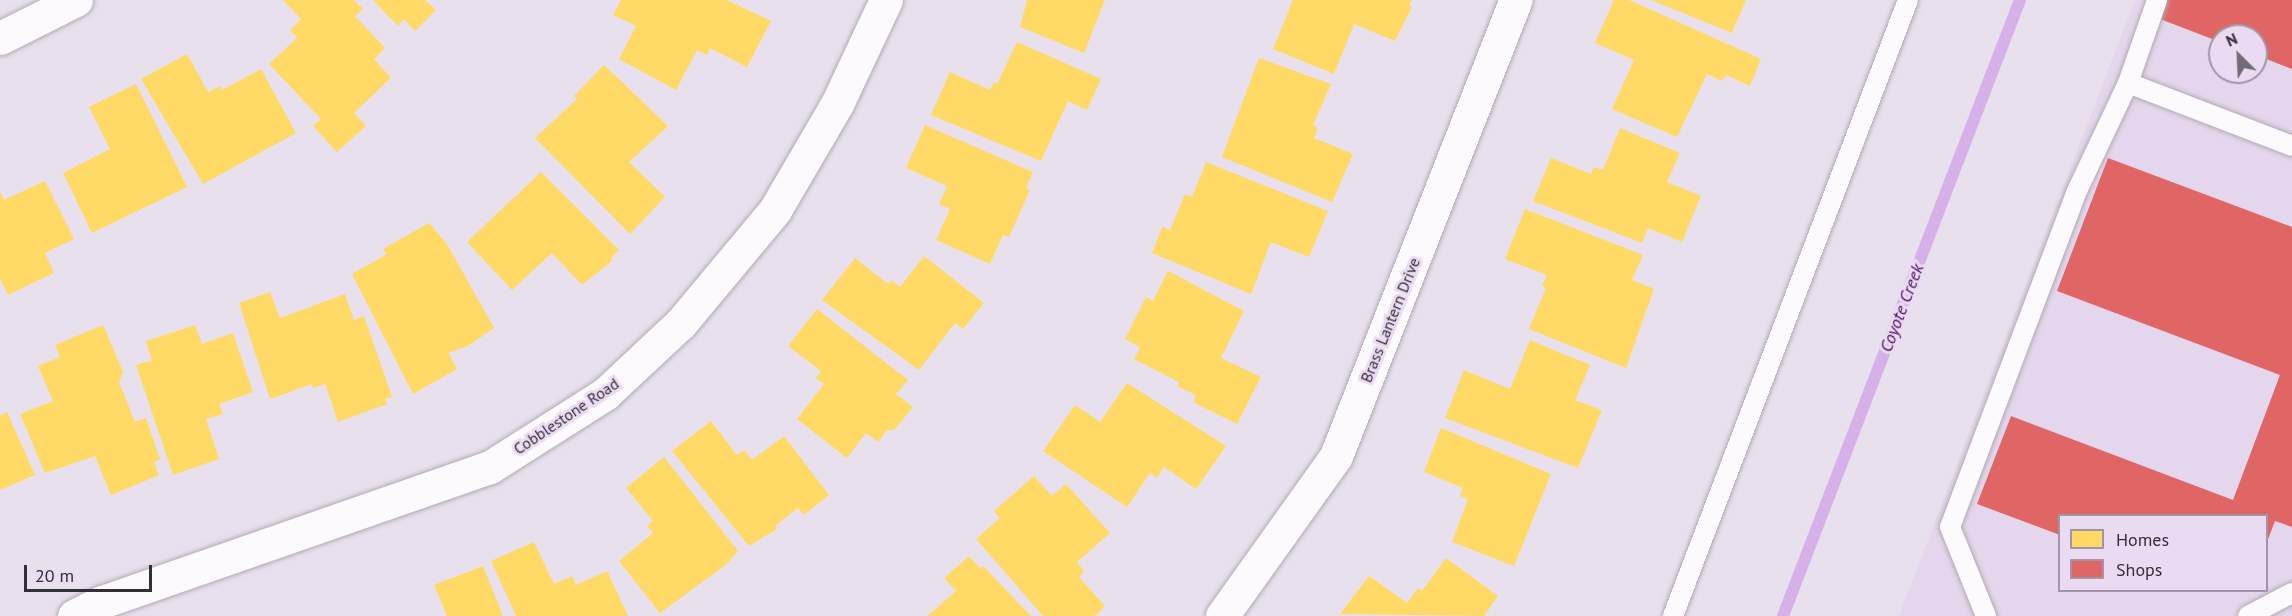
<!DOCTYPE html>
<html>
<head>
<meta charset="utf-8">
<style>
  body { margin:0 }
  #map { position:relative; width:2292px; height:616px; overflow:hidden; background:#e9e0ed; font-family:"PT Sans",sans-serif }
  div>[style] { position:absolute }
  .built>* { inset:0; background:#e4d6ec }
  .homes>* { inset:0; background:#ffd966 }
  .shops>* { inset:0; background:#e06666 }
  .stream>* { height:12px; margin:-6px; padding:0 6px; transform-origin:6px; border-radius:6px; background:#d6b1e9 }
  .roads { filter:drop-shadow(0 0 2px #b1aab4) drop-shadow(0 0 2px #b1aab4) }
  .service>* { height:20px; margin:-10px; padding:0 10px; transform-origin:10px; border-radius:10px; background:#fcfafc }
  .minor>* { height:33px; margin:-16.5px; padding:0 16.5px; transform-origin:16.5px; border-radius:16.5px; background:#fcfafc }
  span { translate:-50% -50%; white-space:nowrap; text-align:center; line-height:1.15; -webkit-text-stroke:6px #eadbf2; paint-order:stroke }
  .street-label { font-size:16px; color:#342e37 }
  .water-label { font-size:18px; color:#4e0f67; font-style:italic }
  .legend { position:absolute; left:2058px; top:514px; width:210px; height:78px; box-sizing:border-box; background:#eadbf2; border:2px solid #a196a7; margin:0; padding:8px 10px; list-style:none; font-size:18px; color:#342e37 }
  .legend li { display:flex; align-items:center; gap:12px; height:30px }
  .legend b { width:30px; border:2px solid #a196a7 }
  .north { position:absolute; left:2208px; top:24px; width:60px; height:60px; box-sizing:border-box; background:#eadbf2; border:2px solid #a196a7; border-radius:50%; rotate:336deg; font-size:16px; font-weight:700; line-height:24px; text-align:center; color:#342e37 }
  .north::after { content:''; display:block; margin:auto; width:21px; height:27px; background:#736c77; clip-path:polygon(50% 0,100% 100%,50% 72%,0 100%) }
  .scale { position:absolute; left:24px; top:565px; width:128px; height:27px; box-sizing:border-box; border:3px solid #342e37; border-top:0; padding-left:8px; font-size:18px; line-height:21px; white-space:nowrap; color:#342e37; -webkit-text-stroke:4px #eadbf2; paint-order:stroke }
</style>
</head>
<body>
<div id="map">
  <div class="built">
    <i style="clip-path:polygon(evenodd,2135px 0,2292px 0,2292px 616px,1899px 616px,2135px 0,2220px 36px,2256px 36px,2256px 72px,2220px 72px,2220px 36px,2135px 0,2060px 516px,2266px 516px,2266px 590px,2060px 590px,2060px 516px)"></i>
  </div>
  <div class="homes">
    <i style="clip-path:polygon(283px 0,354px 0,363px 9px,355px 16px,385px 48px,374px 59px,391px 78px,354px 113px,366px 126px,337px 152px,313px 126px,321px 119px,269px 64px,297px 38px,290px 30px,301px 19px)"></i>
    <i style="clip-path:polygon(373px 0,425px 0,436px 10px,415px 31px,404px 19px,398px 26px)"></i>
    <i style="clip-path:polygon(621px 0,727px 0,771px 21px,747px 67px,710px 48px,707px 55px,697px 50px,676px 90px,619px 59px,636px 26px,613px 15px)"></i>
    <i style="clip-path:polygon(1027px 0,1105px 0,1084px 53px,1020px 27px)"></i>
    <i style="clip-path:polygon(1293px 0,1412px 0,1409px 6px,1412px 7px,1395px 41px,1354px 24px,1334px 74px,1273px 49px)"></i>
    <i style="clip-path:polygon(1614px 0,1629px 0,1761px 59px,1750px 86px,1726px 75px,1722px 81px,1707px 74px,1677px 137px,1612px 109px,1634px 60px,1595px 43px)"></i>
    <i style="clip-path:polygon(1651px 0,1746px 0,1732px 33px)"></i>
    <i style="clip-path:polygon(1017px 42px,1101px 79px,1087px 110px,1068px 101px,1041px 161px,931px 115px,950px 72px,990px 90px,994px 82px,997px 84px)"></i>
    <i style="clip-path:polygon(187px 54px,208px 92px,220px 86px,222px 90px,261px 69px,296px 133px,203px 184px,141px 79px)"></i>
    <i style="clip-path:polygon(1259px 58px,1331px 84px,1313px 125px,1318px 128px,1314px 138px,1353px 154px,1332px 202px,1222px 157px)"></i>
    <i style="clip-path:polygon(604px 65px,668px 126px,629px 162px,665px 197px,630px 234px,535px 138px,577px 99px,574px 96px)"></i>
    <i style="clip-path:polygon(136px 84px,187px 187px,92px 233px,63px 173px,110px 149px,89px 107px)"></i>
    <i style="clip-path:polygon(925px 125px,1033px 172px,1026px 188px,1030px 190px,1009px 237px,1003px 235px,990px 264px,936px 240px,950px 209px,939px 204px,947px 186px,906px 168px)"></i>
    <i style="clip-path:polygon(1620px 128px,1680px 153px,1667px 182px,1701px 196px,1682px 242px,1648px 228px,1642px 243px,1533px 201px,1551px 158px,1591px 174px,1594px 167px,1603px 170px)"></i>
    <i style="clip-path:polygon(1206px 162px,1328px 211px,1309px 257px,1271px 242px,1251px 294px,1152px 253px,1162px 227px,1170px 230px,1185px 194px,1192px 197px)"></i>
    <i style="clip-path:polygon(541px 172px,619px 250px,611px 258px,613px 260px,582px 285px,552px 253px,512px 290px,467px 242px)"></i>
    <i style="clip-path:polygon(45px 181px,74px 239px,45px 253px,54px 273px,8px 295px,0 279px,0 192px,4px 200px)"></i>
    <i style="clip-path:polygon(1525px 209px,1643px 255px,1632px 280px,1654px 289px,1626px 368px,1529px 329px,1546px 288px,1542px 286px,1547px 275px,1505px 259px)"></i>
    <i style="clip-path:polygon(429px 223px,447px 244px,494px 328px,468px 346px,448px 353px,457px 369px,413px 394px,352px 274px,387px 254px,383px 249px)"></i>
    <i style="clip-path:polygon(924px 256px,984px 303px,963px 329px,955px 323px,919px 370px,822px 300px,855px 258px,888px 284px,891px 280px,900px 287px)"></i>
    <i style="clip-path:polygon(1168px 271px,1244px 311px,1221px 358px,1261px 377px,1237px 424px,1193px 402px,1196px 395px,1177px 386px,1179px 382px,1134px 359px,1140px 347px,1125px 339px,1146px 297px,1153px 301px)"></i>
    <i style="clip-path:polygon(270px 292px,280px 318px,345px 294px,354px 320px,364px 316px,392px 397px,385px 399px,387px 404px,338px 422px,325px 384px,313px 388px,312px 384px,270px 399px,239px 303px)"></i>
    <i style="clip-path:polygon(817px 309px,908px 380px,896px 394px,913px 407px,894px 430px,887px 430px,878px 442px,866px 433px,847px 458px,797px 419px,824px 384px,816px 378px,821px 371px,788px 346px)"></i>
    <i style="clip-path:polygon(103px 325px,123px 372px,119px 382px,135px 422px,146px 418px,160px 459px,154px 462px,159px 475px,111px 495px,95px 456px,45px 473px,20px 414px,53px 401px,38px 366px,60px 357px,55px 345px)"></i>
    <i style="clip-path:polygon(195px 325px,202px 344px,233px 333px,253px 392px,219px 404px,223px 414px,206px 419px,219px 459px,173px 475px,136px 365px,152px 360px,146px 341px)"></i>
    <i style="clip-path:polygon(1530px 340px,1590px 365px,1575px 400px,1602px 410px,1578px 468px,1445px 418px,1464px 370px,1510px 389px)"></i>
    <i style="clip-path:polygon(1127px 383px,1226px 446px,1196px 489px,1164px 467px,1157px 478px,1150px 473px,1127px 507px,1043px 451px,1075px 405px,1100px 422px)"></i>
    <i style="clip-path:polygon(7px 412px,35px 475px,0 490px,0 416px)"></i>
    <i style="clip-path:polygon(711px 421px,737px 455px,744px 450px,752px 460px,784px 436px,829px 495px,804px 515px,798px 508px,775px 526px,777px 529px,749px 546px,672px 451px)"></i>
    <i style="clip-path:polygon(1441px 428px,1551px 474px,1514px 566px,1452px 542px,1468px 499px,1460px 496px,1463px 488px,1424px 472px)"></i>
    <i style="clip-path:polygon(664px 457px,738px 551px,727px 564px,660px 613px,619px 561px,653px 533px,647px 526px,653px 521px,626px 488px)"></i>
    <i style="clip-path:polygon(1034px 476px,1052px 496px,1066px 484px,1110px 533px,1077px 562px,1084px 571px,1079px 577px,1105px 606px,1095px 616px,1043px 616px,976px 539px,1000px 518px,994px 511px)"></i>
    <i style="clip-path:polygon(534px 542px,554px 584px,572px 576px,576px 585px,607px 571px,628px 616px,516px 616px,491px 561px)"></i>
    <i style="clip-path:polygon(969px 556px,980px 568px,983px 566px,1031px 616px,927px 616px,956px 591px,944px 578px)"></i>
    <i style="clip-path:polygon(1446px 558px,1498px 596px,1484px 616px,1340px 614px,1369px 576px,1407px 603px,1418px 588px,1422px 591px)"></i>
    <i style="clip-path:polygon(483px 566px,503px 616px,447px 616px,434px 585px)"></i>
  </div>
  <div class="shops">
    <i style="clip-path:polygon(2167px 0,2292px 0,2292px 69px,2256px 55px,2256px 36px,2220px 36px,2220px 42px,2160px 19px)"></i>
    <i style="clip-path:polygon(2108px 158px,2292px 227px,2292px 527px,2275px 521px,2267px 542px,2266px 516px,2060px 516px,2060px 535px,1977px 504px,2011px 416px,2233px 500px,2280px 375px,2057px 291px)"></i>
  </div>
  <div class="stream">
    <i style="left:1783px;top:616px;width:660px;rotate:-68.96deg"></i>
  </div>
  <div class="roads">
    <div class="service">
      <i style="left:2128px;top:83px;width:176px;rotate:21deg"></i>
      <i style="left:1673px;top:616px;width:659px;rotate:-69.12deg"></i>
      <i style="left:1986px;top:616px;width:96px;rotate:-112deg"></i>
      <i style="left:1950px;top:527px;width:357px;rotate:-69.3deg"></i>
      <i style="left:2076px;top:193px;width:122px;rotate:-64.7deg"></i>
      <i style="left:2128px;top:83px;width:88px;rotate:-70.7deg"></i>
      <i style="left:2248px;top:616px;width:50px;rotate:-27.6deg"></i>
    </div>
    <div class="minor">
      <i style="left:0;top:38px;width:85px;rotate:-26.6deg"></i>
      <i style="left:74px;top:616px;width:31px;rotate:-27deg"></i>
      <i style="left:102px;top:602px;width:411px;rotate:-19.2deg"></i>
      <i style="left:490px;top:467px;width:136px;rotate:-32.4deg"></i>
      <i style="left:605px;top:394px;width:104px;rotate:-43.1deg"></i>
      <i style="left:681px;top:323px;width:147px;rotate:-50.2deg"></i>
      <i style="left:775px;top:210px;width:123px;rotate:-59.7deg"></i>
      <i style="left:837px;top:104px;width:115px;rotate:-64.8deg"></i>
      <i style="left:1222px;top:616px;width:196px;rotate:-54.5deg"></i>
      <i style="left:1336px;top:456px;width:490px;rotate:-68.5deg"></i>
    </div>
  </div>
  <div class="street-label">
    <span style="left:1390px;top:320px;rotate:-68deg">Brass Lantern Drive</span>
    <span style="left:566px;top:416px;rotate:-34deg">Cobblestone Road</span>
  </div>
  <div class="water-label">
    <span style="left:1902px;top:308px;rotate:-69deg">Coyote Creek</span>
  </div>
  <ul class="legend">
  <li><b style="height:16px;background:#ffd966"></b>Homes</li>
  <li><b style="height:16px;background:#e06666"></b>Shops</li>
  </ul>
  <div class="north">N</div>
  <div class="scale">20 m</div>
</div>
</body>
</html>
